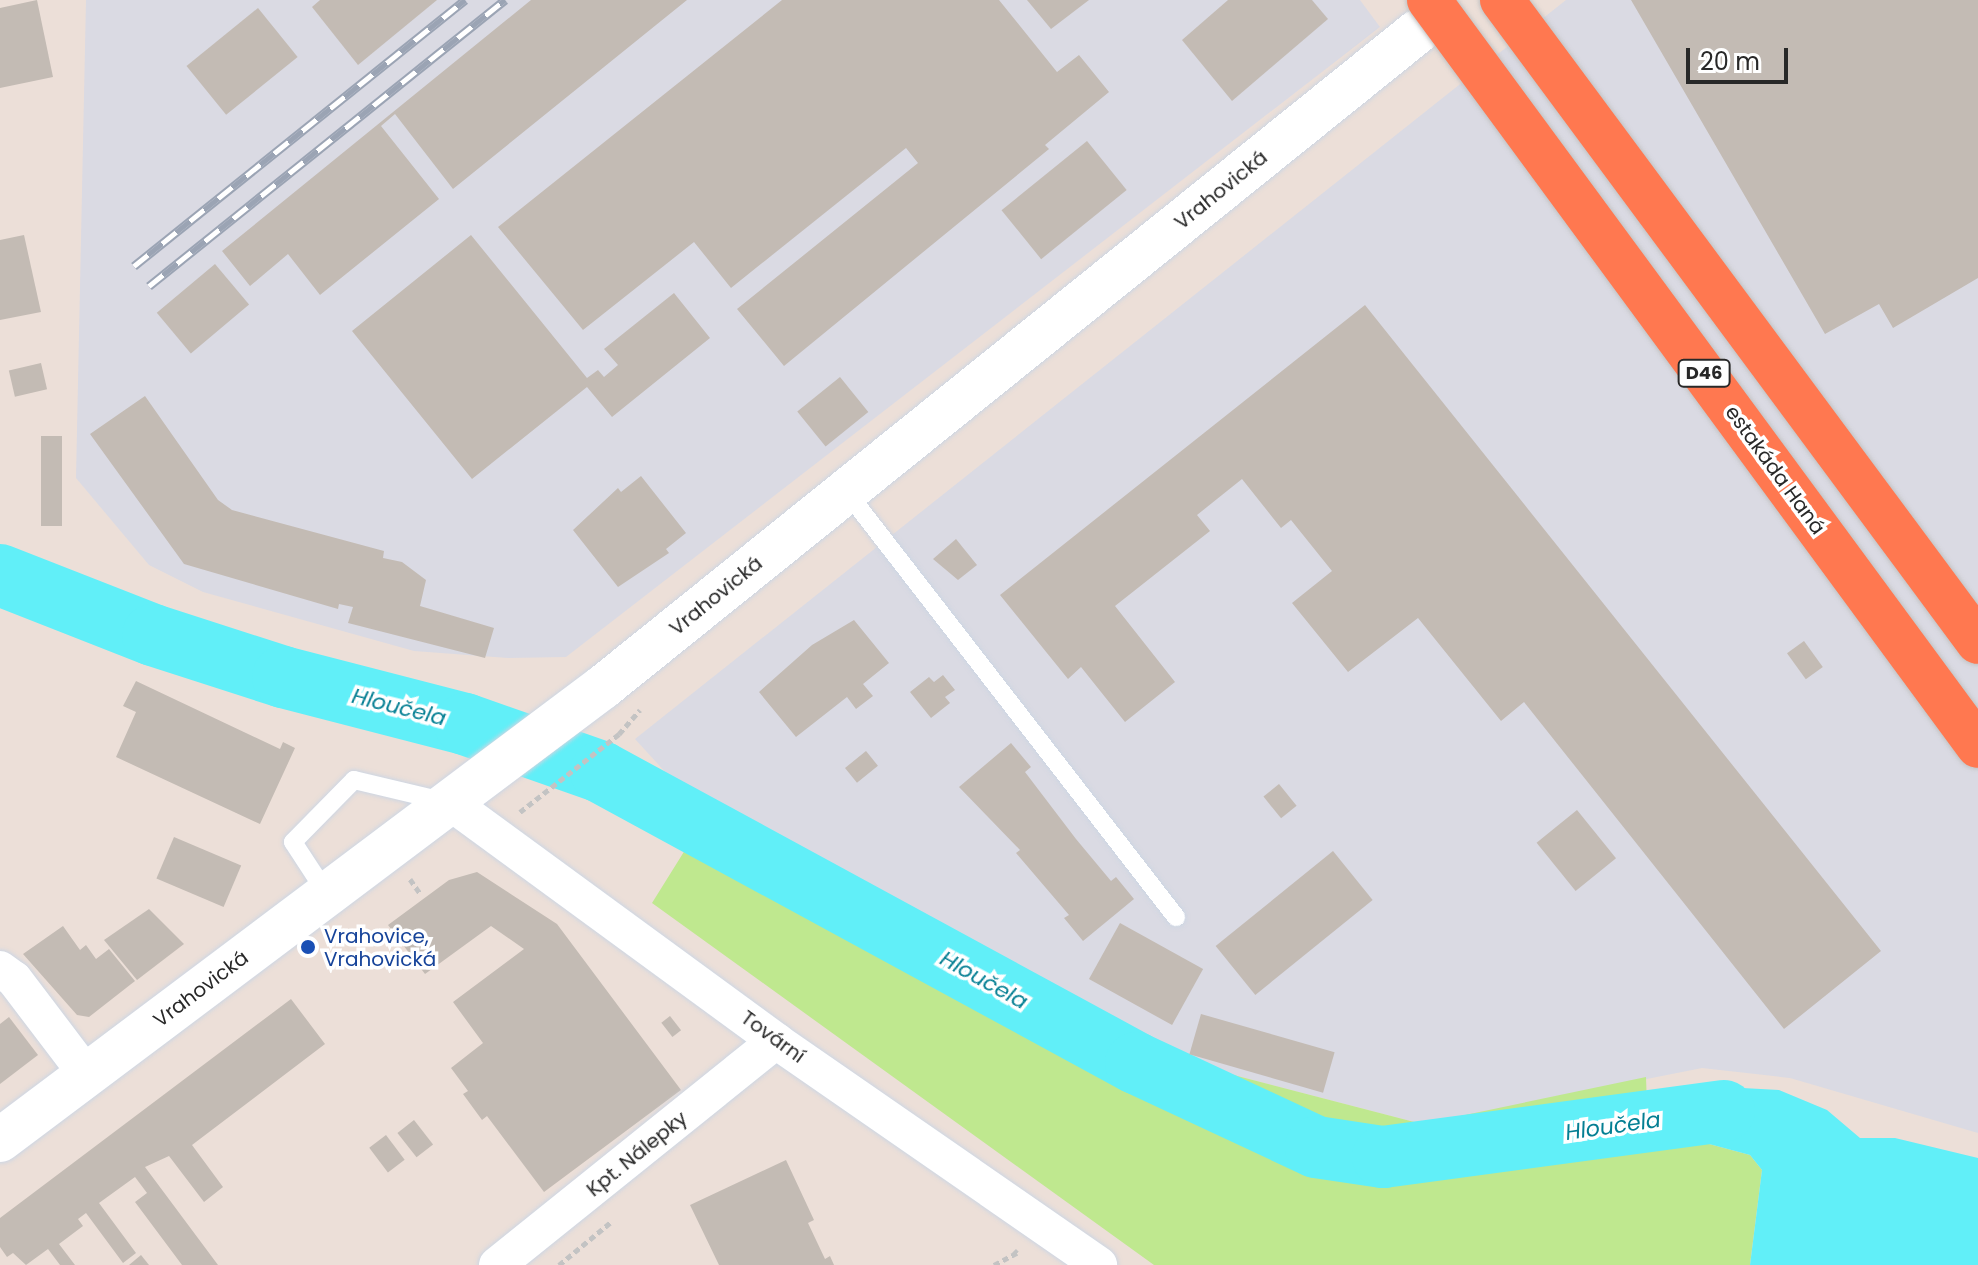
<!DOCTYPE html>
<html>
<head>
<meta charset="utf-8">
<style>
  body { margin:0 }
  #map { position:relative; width:1978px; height:1265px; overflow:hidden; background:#ecdfd8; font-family:Poppins,sans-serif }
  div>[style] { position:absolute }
  .industrial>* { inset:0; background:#dadae3 }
  .green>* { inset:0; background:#bfe88f }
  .water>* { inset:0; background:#61eff8 }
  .river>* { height:62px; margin:-31px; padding:0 31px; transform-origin:31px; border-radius:31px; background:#61eff8 }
  .building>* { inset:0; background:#c3bbb4; transform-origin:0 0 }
  .path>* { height:5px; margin-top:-2.5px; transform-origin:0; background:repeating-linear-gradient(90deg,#c3c3c3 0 6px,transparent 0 10px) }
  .roads { filter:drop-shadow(0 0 2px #cdd6e3) drop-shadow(0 0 2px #cdd6e3) }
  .service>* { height:18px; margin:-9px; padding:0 9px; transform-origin:9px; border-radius:9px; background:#fff }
  .minor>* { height:36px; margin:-18px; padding:0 18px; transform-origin:18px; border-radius:18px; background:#fff }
  .tertiary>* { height:44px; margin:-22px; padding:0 22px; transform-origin:22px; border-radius:22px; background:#fff }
  .rail>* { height:9px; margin-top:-4.5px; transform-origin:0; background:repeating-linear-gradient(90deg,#fff 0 18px,#9ba4b4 0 36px); box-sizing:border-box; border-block:2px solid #9ba4b4 }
  .bridges { filter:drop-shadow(0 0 2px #c3c3c3) drop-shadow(0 0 2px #c3c3c3) }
  .motorway-bridge>* { height:44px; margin:-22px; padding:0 22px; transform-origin:22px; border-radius:22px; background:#ff7850 }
  .dots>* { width:22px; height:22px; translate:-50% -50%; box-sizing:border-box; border:4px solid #fff; border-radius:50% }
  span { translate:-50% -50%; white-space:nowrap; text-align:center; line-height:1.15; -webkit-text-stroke:7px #fff; paint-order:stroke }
  .shield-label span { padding:2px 6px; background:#fff; border:2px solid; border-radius:6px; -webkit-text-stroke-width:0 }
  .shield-label { font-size:18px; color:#282828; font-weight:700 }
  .street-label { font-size:20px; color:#282828 }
  .transit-label { font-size:20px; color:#164399 }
  .left { translate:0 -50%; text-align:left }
  .water-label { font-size:22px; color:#047f93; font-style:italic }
  .scale { position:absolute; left:1686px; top:48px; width:102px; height:36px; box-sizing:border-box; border:4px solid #282828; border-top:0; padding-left:10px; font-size:24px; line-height:28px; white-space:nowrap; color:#282828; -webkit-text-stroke:6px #fff; paint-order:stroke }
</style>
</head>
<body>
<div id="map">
  <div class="industrial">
    <i style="clip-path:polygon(86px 0,1360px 0,1380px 27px,566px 657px,508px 658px,414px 651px,203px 592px,149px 565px,76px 478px)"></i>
    <i style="clip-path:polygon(1566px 0,1978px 0,1978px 1133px,1790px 1078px,1702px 1068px,1422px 1124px,1180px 1061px,690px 799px,635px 739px)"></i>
  </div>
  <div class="green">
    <i style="clip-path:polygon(710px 810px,1180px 1061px,1422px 1124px,1646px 1077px,1648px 1134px,1672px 1134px,1750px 1155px,1762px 1170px,1750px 1265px,1154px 1265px,652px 903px)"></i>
  </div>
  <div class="water">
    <i style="clip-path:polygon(1706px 1086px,1779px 1090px,1827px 1110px,1860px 1138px,1895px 1138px,1978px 1158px,1978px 1265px,1750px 1265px,1762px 1170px,1750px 1155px,1672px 1134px,1647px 1134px,1637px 1115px,1647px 1098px,1671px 1089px)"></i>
  </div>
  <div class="river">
    <i style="left:0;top:575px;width:164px;rotate:21.4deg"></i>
    <i style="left:153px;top:635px;width:137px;rotate:17.9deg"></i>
    <i style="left:283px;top:677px;width:188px;rotate:14.5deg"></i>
    <i style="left:465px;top:724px;width:144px;rotate:19.4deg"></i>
    <i style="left:601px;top:772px;width:609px;rotate:28.54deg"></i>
    <i style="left:1136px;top:1063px;width:199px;rotate:25deg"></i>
    <i style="left:1316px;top:1147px;width:68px;rotate:8.5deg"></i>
    <i style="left:1383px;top:1157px;width:344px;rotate:-7.7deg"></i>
  </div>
  <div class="building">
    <i style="clip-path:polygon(37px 0,53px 77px,0 88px,0 8px)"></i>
    <i style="clip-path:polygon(320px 0,437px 0,358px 65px,312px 7px)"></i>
    <i style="clip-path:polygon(531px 0,687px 0,453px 189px,395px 114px,381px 126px,439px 199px,320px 295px,288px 254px,250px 286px,222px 251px)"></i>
    <i style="clip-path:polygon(782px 0,999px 0,1057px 72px,1079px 55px,1109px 92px,1045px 145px,1049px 149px,784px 366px,737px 309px,918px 163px,906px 148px,731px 288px,694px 242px,583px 330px,498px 227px)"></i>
    <i style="clip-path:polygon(1027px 0,1089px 0,1051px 29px)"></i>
    <i style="clip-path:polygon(1228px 0,1312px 0,1328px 19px,1232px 101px,1182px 40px)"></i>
    <i style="clip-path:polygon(1631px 0,1978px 0,1978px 278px,1893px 328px,1879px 304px,1825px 334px)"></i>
    <i style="left:258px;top:8px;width:63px;height:92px;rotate:51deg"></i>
    <i style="left:1087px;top:141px;width:63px;height:110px;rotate:51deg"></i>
    <i style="clip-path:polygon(24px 235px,41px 312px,0 320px,0 240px)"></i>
    <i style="clip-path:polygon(471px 235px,587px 378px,598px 370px,604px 377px,618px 365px,604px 349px,674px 293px,710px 338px,612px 417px,587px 387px,472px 479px,352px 331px)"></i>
    <i style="left:215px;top:264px;width:53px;height:76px;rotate:50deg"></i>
    <i style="clip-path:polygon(1365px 305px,1881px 951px,1784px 1029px,1524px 702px,1501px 721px,1418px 618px,1348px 672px,1292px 603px,1332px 571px,1291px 520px,1281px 528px,1242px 479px,1197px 515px,1210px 531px,1115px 606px,1175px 682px,1125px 722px,1081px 667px,1068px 679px,1000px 595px)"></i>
    <i style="left:41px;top:363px;width:27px;height:33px;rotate:77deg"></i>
    <i style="left:840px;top:377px;width:45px;height:55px;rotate:51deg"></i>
    <i style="clip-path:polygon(145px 396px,218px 500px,232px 510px,384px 551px,383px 558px,402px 562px,426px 580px,420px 606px,494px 628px,485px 658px,348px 623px,353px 607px,339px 604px,338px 609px,184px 564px,90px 434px)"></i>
    <i style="left:41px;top:436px;width:21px;height:90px"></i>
    <i style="clip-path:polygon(641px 476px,686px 533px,666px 549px,669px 553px,618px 587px,573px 530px,618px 488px,621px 492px)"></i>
    <i style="clip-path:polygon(956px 539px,977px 565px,958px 580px,933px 559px)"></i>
    <i style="clip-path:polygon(854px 620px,889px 663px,863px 684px,873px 696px,856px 709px,847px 697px,796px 737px,759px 692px,812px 645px)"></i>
    <i style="left:1804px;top:641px;width:32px;height:21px;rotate:54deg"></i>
    <i style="clip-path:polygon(943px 675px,955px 690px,945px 697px,950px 703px,931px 718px,910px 692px,929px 677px,934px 682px)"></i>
    <i style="clip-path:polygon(136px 681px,280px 749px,283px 742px,295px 748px,260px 824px,116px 757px,136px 712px,123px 706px)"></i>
    <i style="clip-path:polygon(1011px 743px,1031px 767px,1025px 772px,1076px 839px,1111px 881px,1116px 877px,1134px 899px,1083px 941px,1064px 918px,1069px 915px,1016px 853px,1020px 850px,959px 787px)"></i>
    <i style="left:866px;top:751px;width:19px;height:27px;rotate:51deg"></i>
    <i style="left:1279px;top:784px;width:28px;height:20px;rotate:51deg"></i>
    <i style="left:1577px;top:810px;width:62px;height:52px;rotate:51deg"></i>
    <i style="left:174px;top:837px;width:73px;height:45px;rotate:23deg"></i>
    <i style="left:1333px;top:851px;width:63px;height:151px;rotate:51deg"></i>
    <i style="clip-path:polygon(477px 872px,557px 924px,681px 1090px,544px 1192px,487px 1116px,482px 1120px,463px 1094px,468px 1091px,451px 1068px,483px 1043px,453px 1002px,524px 949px,491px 926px,425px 974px,388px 925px,449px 880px)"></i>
    <i style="clip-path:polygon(149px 909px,184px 944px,137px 980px,104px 940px)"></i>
    <i style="left:1120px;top:923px;width:95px;height:64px;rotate:29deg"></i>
    <i style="clip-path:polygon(63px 926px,80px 950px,86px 945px,96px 959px,109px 949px,135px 981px,89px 1017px,77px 1015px,23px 954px)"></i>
    <i style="clip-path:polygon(291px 999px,325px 1044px,192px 1145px,223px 1187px,204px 1202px,169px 1156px,145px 1167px,218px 1265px,182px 1265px,135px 1202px,147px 1193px,135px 1177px,99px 1203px,136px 1253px,123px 1263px,86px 1213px,78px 1219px,83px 1226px,59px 1244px,75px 1265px,60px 1265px,48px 1249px,26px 1265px,13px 1253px,7px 1257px,0 1247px,0 1218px)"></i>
    <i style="left:1201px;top:1014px;width:139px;height:42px;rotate:16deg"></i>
    <i style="left:670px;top:1016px;width:18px;height:11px;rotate:52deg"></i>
    <i style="clip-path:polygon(9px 1017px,38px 1055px,0 1084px,0 1024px)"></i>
    <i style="left:414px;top:1120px;width:31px;height:21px;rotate:52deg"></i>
    <i style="left:386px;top:1135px;width:31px;height:21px;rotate:53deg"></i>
    <i style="clip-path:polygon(786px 1160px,814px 1220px,808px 1223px,825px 1259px,830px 1256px,834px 1265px,719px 1265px,690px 1205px)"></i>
    <i style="clip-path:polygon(141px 1255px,149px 1265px,129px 1265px)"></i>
  </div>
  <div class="path">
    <i style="left:520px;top:812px;width:126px;rotate:-38.2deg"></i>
    <i style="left:619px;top:734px;width:32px;rotate:-49deg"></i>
    <i style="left:410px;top:879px;width:19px;rotate:55deg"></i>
    <i style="left:559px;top:1265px;width:67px;rotate:-39.6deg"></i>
    <i style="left:994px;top:1265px;width:26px;rotate:-28deg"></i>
    <i style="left:1017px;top:1253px;width:4px;rotate:-135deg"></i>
  </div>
  <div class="roads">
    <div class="service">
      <i style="left:846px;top:491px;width:539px;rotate:52.24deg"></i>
      <i style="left:327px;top:894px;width:62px;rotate:-123.2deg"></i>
      <i style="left:293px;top:842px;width:87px;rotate:-45.5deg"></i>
      <i style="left:354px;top:780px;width:91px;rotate:13.3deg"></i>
    </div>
    <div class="minor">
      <i style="left:451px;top:803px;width:403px;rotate:36.2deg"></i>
      <i style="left:776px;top:1041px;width:393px;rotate:34.7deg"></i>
      <i style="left:0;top:969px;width:17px;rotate:36deg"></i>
      <i style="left:14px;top:979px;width:121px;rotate:52.8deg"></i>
      <i style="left:497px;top:1265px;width:358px;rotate:-38.8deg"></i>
    </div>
    <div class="tertiary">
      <i style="left:0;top:1140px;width:754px;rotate:-36.92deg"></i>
      <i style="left:603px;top:687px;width:1045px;rotate:-38.82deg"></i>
    </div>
  </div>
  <div class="rail">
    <i style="left:134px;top:266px;width:425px;rotate:-38.8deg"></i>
    <i style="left:149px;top:286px;width:457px;rotate:-38.8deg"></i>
  </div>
  <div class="bridges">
    <div class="motorway-bridge">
      <i style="left:1429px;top:0;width:926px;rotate:53.65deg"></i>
      <i style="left:1502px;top:0;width:799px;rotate:53.45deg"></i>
    </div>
  </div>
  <div class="dots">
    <i style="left:308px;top:947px;background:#1a4fb4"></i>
  </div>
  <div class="shield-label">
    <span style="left:1704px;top:373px">D46</span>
  </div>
  <div class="street-label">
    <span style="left:1221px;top:190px;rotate:-39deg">Vrahovická</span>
    <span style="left:1775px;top:470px;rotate:54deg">estakáda Haná</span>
    <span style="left:716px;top:596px;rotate:-39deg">Vrahovická</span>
    <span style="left:201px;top:989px;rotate:-37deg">Vrahovická</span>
    <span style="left:773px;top:1037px;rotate:36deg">Tovární</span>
    <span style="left:637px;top:1154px;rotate:-39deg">Kpt. Nálepky</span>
  </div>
  <div class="transit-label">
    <span class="left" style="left:324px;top:948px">Vrahovice,<br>Vrahovická</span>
  </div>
  <div class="water-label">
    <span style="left:399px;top:707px;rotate:14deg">Hloučela</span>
    <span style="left:984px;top:980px;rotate:29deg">Hloučela</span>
    <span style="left:1613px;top:1126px;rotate:-8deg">Hloučela</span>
  </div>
  <div class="scale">20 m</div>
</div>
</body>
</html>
